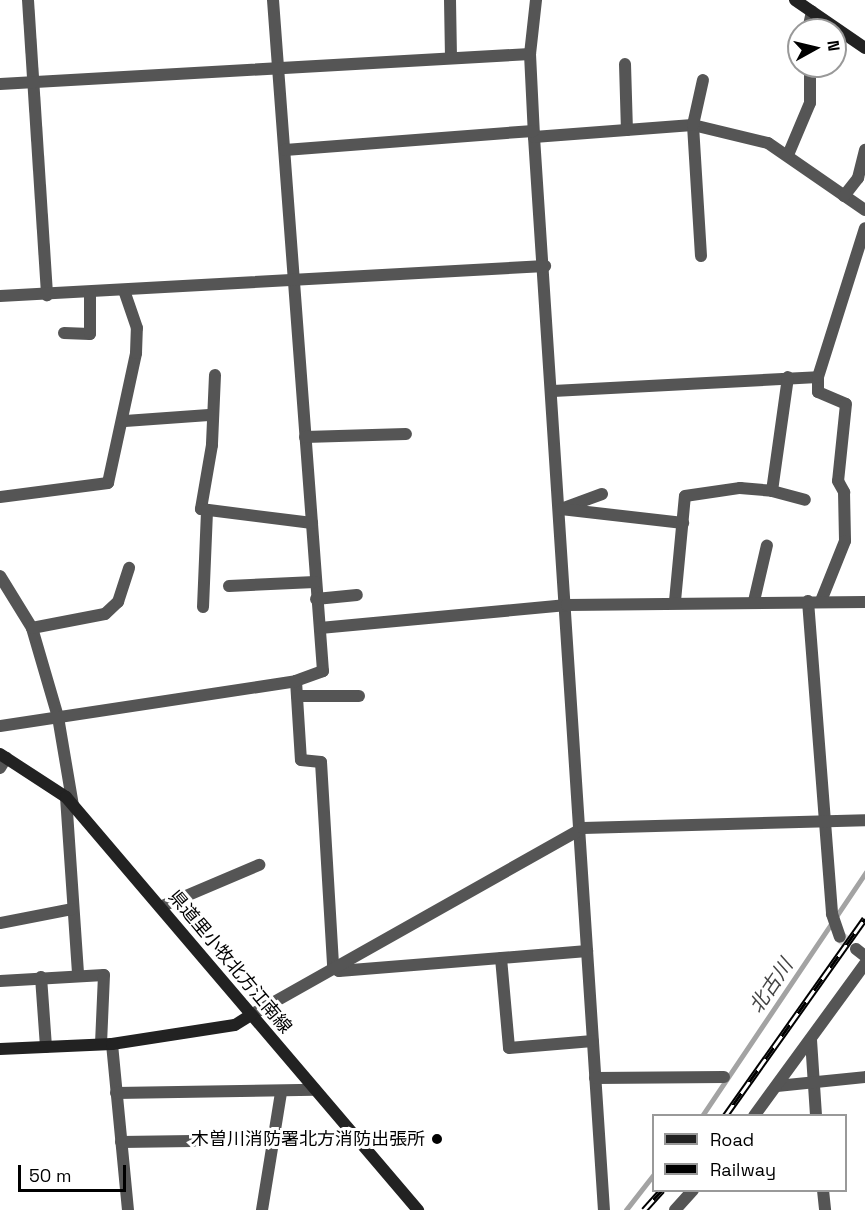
<!DOCTYPE html>
<html>
<head>
<meta charset="utf-8">
<style>
  body { margin:0 }
  #map { position:relative; width:865px; height:1210px; overflow:hidden; background:#fff; font-family:"Space Grotesk","Noto Sans JP",sans-serif }
  div>[style] { position:absolute }
  .stream>* { height:4.5px; margin:-2.25px; padding:0 2.25px; transform-origin:2.25px; border-radius:2.25px; background:#a3a3a3 }
  .street-tunnel>* { height:12px; margin-top:-6px; transform-origin:0; background:repeating-linear-gradient(90deg,#d9d9d9 0 12px,transparent 0 18px) }
  .street>* { height:12px; margin:-6px; padding:0 6px; transform-origin:6px; border-radius:6px; background:#555 }
  .secondary>* { height:12px; margin:-6px; padding:0 6px; transform-origin:6px; border-radius:6px; background:#222 }
  .rail>* { height:7px; margin-top:-3.5px; transform-origin:0; background:repeating-linear-gradient(90deg,#fff 0 14px,#000 0 28px); box-sizing:border-box; border-block:2px solid #000 }
  .dots>* { width:16px; height:16px; translate:-50% -50%; box-sizing:border-box; border:3px solid #fff; border-radius:50% }
  span { translate:-50% -50%; white-space:nowrap; text-align:center; line-height:1.15; -webkit-text-stroke:6px #fff; paint-order:stroke }
  .street-label { font-size:18px; color:#000 }
  .poi-label { font-size:18px; color:#000 }
  .right { translate:-100% -50%; text-align:right }
  .water-label { font-size:20px; color:#444; font-style:italic }
  .legend { position:absolute; left:652px; top:1114px; width:195px; height:78px; box-sizing:border-box; background:#fff; border:2px solid #999; margin:0; padding:8px 10px; list-style:none; font-size:18px; color:#000 }
  .legend li { display:flex; align-items:center; gap:12px; height:30px }
  .legend b { width:30px; border:2px solid #999 }
  .north { position:absolute; left:787px; top:18px; width:60px; height:60px; box-sizing:border-box; background:#fff; border:2px solid #999; border-radius:50%; rotate:82deg; font-size:16px; font-weight:700; line-height:24px; text-align:center; color:#000 }
  .north::after { content:''; display:block; margin:auto; width:21px; height:27px; background:#000; clip-path:polygon(50% 0,100% 100%,50% 72%,0 100%) }
  .scale { position:absolute; left:18px; top:1165px; width:108px; height:27px; box-sizing:border-box; border:3px solid #000; border-top:0; padding-left:8px; font-size:18px; line-height:21px; white-space:nowrap; color:#000; -webkit-text-stroke:4px #fff; paint-order:stroke }
</style>
</head>
<body>
<div id="map">
  <div class="stream">
    <i style="left:702px;top:1116px;width:293px;rotate:-56.1deg"></i>
    <i style="left:626px;top:1210px;width:46px;rotate:-52.1deg"></i>
  </div>
  <div class="street-tunnel">
    <i style="left:840px;top:937px;width:20px;rotate:37deg"></i>
  </div>
  <div class="street">
    <i style="left:28px;top:0;width:296px;rotate:86.3deg"></i>
    <i style="left:273px;top:0;width:673px;rotate:85.74deg"></i>
    <i style="left:323px;top:671px;width:29px;rotate:160deg"></i>
    <i style="left:296px;top:681px;width:79px;rotate:86.4deg"></i>
    <i style="left:301px;top:760px;width:20px;rotate:6deg"></i>
    <i style="left:321px;top:762px;width:205px;rotate:86.6deg"></i>
    <i style="left:333px;top:967px;width:7px;rotate:34deg"></i>
    <i style="left:339px;top:971px;width:249px;rotate:-4.6deg"></i>
    <i style="left:450px;top:0;width:58px;rotate:89deg"></i>
    <i style="left:536px;top:0;width:54px;rotate:96.3deg"></i>
    <i style="left:530px;top:54px;width:83px;rotate:87.2deg"></i>
    <i style="left:534px;top:137px;width:1075px;rotate:86.27deg"></i>
    <i style="left:808px;top:30px;width:19px;rotate:-78deg"></i>
    <i style="left:625px;top:64px;width:66px;rotate:88.3deg"></i>
    <i style="left:0;top:84px;width:531px;rotate:-3.24deg"></i>
    <i style="left:534px;top:137px;width:159px;rotate:-4.3deg"></i>
    <i style="left:693px;top:125px;width:77px;rotate:13.5deg"></i>
    <i style="left:768px;top:143px;width:118px;rotate:34.6deg"></i>
    <i style="left:285px;top:150px;width:249px;rotate:-4.4deg"></i>
    <i style="left:788px;top:155px;width:56px;rotate:-67.1deg"></i>
    <i style="left:810px;top:103px;width:37px;rotate:-90deg"></i>
    <i style="left:844px;top:196px;width:23px;rotate:-52deg"></i>
    <i style="left:858px;top:178px;width:29px;rotate:-76deg"></i>
    <i style="left:701px;top:256px;width:131px;rotate:-93.5deg"></i>
    <i style="left:693px;top:125px;width:46px;rotate:-77.5deg"></i>
    <i style="left:0;top:296px;width:546px;rotate:-3.15deg"></i>
    <i style="left:64px;top:333px;width:26px;rotate:2deg"></i>
    <i style="left:90px;top:334px;width:42px;rotate:-90deg"></i>
    <i style="left:215px;top:375px;width:70px;rotate:92.5deg"></i>
    <i style="left:212px;top:445px;width:65px;rotate:99.8deg"></i>
    <i style="left:201px;top:509px;width:112px;rotate:7.2deg"></i>
    <i style="left:818px;top:377px;width:15px;rotate:90deg"></i>
    <i style="left:818px;top:392px;width:30px;rotate:23deg"></i>
    <i style="left:846px;top:404px;width:77px;rotate:95.9deg"></i>
    <i style="left:838px;top:481px;width:13px;rotate:61deg"></i>
    <i style="left:844px;top:492px;width:49px;rotate:88.8deg"></i>
    <i style="left:845px;top:541px;width:65px;rotate:111.8deg"></i>
    <i style="left:553px;top:391px;width:265px;rotate:-3deg"></i>
    <i style="left:818px;top:377px;width:156px;rotate:-72.5deg"></i>
    <i style="left:125px;top:421px;width:84px;rotate:-4.1deg"></i>
    <i style="left:305px;top:437px;width:101px;rotate:-1.7deg"></i>
    <i style="left:772px;top:491px;width:34px;rotate:15deg"></i>
    <i style="left:602px;top:494px;width:44px;rotate:159.9deg"></i>
    <i style="left:561px;top:509px;width:123px;rotate:6.5deg"></i>
    <i style="left:0;top:497px;width:109px;rotate:-7.4deg"></i>
    <i style="left:108px;top:483px;width:133px;rotate:-77.8deg"></i>
    <i style="left:136px;top:353px;width:25px;rotate:-88deg"></i>
    <i style="left:137px;top:328px;width:39px;rotate:-109deg"></i>
    <i style="left:0;top:576px;width:61px;rotate:58.4deg"></i>
    <i style="left:32px;top:628px;width:93px;rotate:73.7deg"></i>
    <i style="left:58px;top:717px;width:90px;rotate:80.4deg"></i>
    <i style="left:229px;top:586px;width:86px;rotate:-2.7deg"></i>
    <i style="left:316px;top:599px;width:41px;rotate:-5.6deg"></i>
    <i style="left:675px;top:601px;width:105px;rotate:-84.6deg"></i>
    <i style="left:685px;top:496px;width:56px;rotate:-8.3deg"></i>
    <i style="left:740px;top:488px;width:32px;rotate:5deg"></i>
    <i style="left:772px;top:491px;width:115px;rotate:-82deg"></i>
    <i style="left:754px;top:601px;width:57px;rotate:-76.9deg"></i>
    <i style="left:808px;top:601px;width:314px;rotate:85.6deg"></i>
    <i style="left:832px;top:914px;width:24px;rotate:71deg"></i>
    <i style="left:203px;top:607px;width:97px;rotate:-87.6deg"></i>
    <i style="left:32px;top:628px;width:74px;rotate:-10.9deg"></i>
    <i style="left:105px;top:614px;width:18px;rotate:-43deg"></i>
    <i style="left:118px;top:602px;width:36px;rotate:-72deg"></i>
    <i style="left:320px;top:628px;width:248px;rotate:-5.3deg"></i>
    <i style="left:567px;top:605px;width:298px;rotate:-0.6deg"></i>
    <i style="left:297px;top:696px;width:62px"></i>
    <i style="left:0;top:726px;width:299px;rotate:-8.6deg"></i>
    <i style="left:0;top:768px;width:12px;rotate:-59deg"></i>
    <i style="left:66px;top:797px;width:176px;rotate:86.1deg"></i>
    <i style="left:160px;top:907px;width:108px;rotate:-23deg"></i>
    <i style="left:0;top:923px;width:73px;rotate:-11deg"></i>
    <i style="left:856px;top:949px;width:11px;rotate:38deg"></i>
    <i style="left:501px;top:958px;width:90px;rotate:84.9deg"></i>
    <i style="left:509px;top:1048px;width:84px;rotate:-4.8deg"></i>
    <i style="left:41px;top:977px;width:70px;rotate:85.9deg"></i>
    <i style="left:0;top:981px;width:104px;rotate:-3.3deg"></i>
    <i style="left:104px;top:975px;width:69px;rotate:92.5deg"></i>
    <i style="left:251px;top:1015px;width:381px;rotate:-29.4deg"></i>
    <i style="left:583px;top:828px;width:282px;rotate:-1.6deg"></i>
    <i style="left:811px;top:1040px;width:76px;rotate:86.2deg"></i>
    <i style="left:112px;top:1044px;width:167px;rotate:84.5deg"></i>
    <i style="left:595px;top:1078px;width:129px;rotate:-0.4deg"></i>
    <i style="left:777px;top:1086px;width:88px;rotate:-5.8deg"></i>
    <i style="left:116px;top:1093px;width:199px;rotate:-0.9deg"></i>
    <i style="left:754px;top:1116px;width:188px;rotate:-53.9deg"></i>
    <i style="left:121px;top:1142px;width:72px;rotate:-0.8deg"></i>
    <i style="left:823px;top:1190px;width:20px;rotate:84deg"></i>
    <i style="left:262px;top:1210px;width:119px;rotate:-80.8deg"></i>
    <i style="left:675px;top:1210px;width:27px;rotate:-48deg"></i>
  </div>
  <div class="secondary">
    <i style="left:795px;top:0;width:85px;rotate:34.4deg"></i>
    <i style="left:0;top:754px;width:79px;rotate:33.1deg"></i>
    <i style="left:66px;top:797px;width:543px;rotate:49.56deg"></i>
    <i style="left:0;top:1049px;width:112px;rotate:-2.6deg"></i>
    <i style="left:112px;top:1044px;width:124px;rotate:-8.8deg"></i>
    <i style="left:235px;top:1025px;width:19px;rotate:-32deg"></i>
  </div>
  <div class="rail">
    <i style="left:725px;top:1116px;width:242px;rotate:-54.7deg"></i>
    <i style="left:644px;top:1210px;width:27px;rotate:-48deg"></i>
  </div>
  <div class="dots">
    <i style="left:437px;top:1139px;background:#000"></i>
  </div>
  <div class="street-label">
    <span style="left:230px;top:962px;rotate:50deg">県道里小牧北方江南線</span>
  </div>
  <div class="poi-label">
    <span class="right" style="left:425px;top:1139px">木曽川消防署北方消防出張所</span>
  </div>
  <div class="water-label">
    <span style="left:771px;top:986px;rotate:-56deg">北古川</span>
  </div>
  <ul class="legend">
  <li><b style="height:8px;background:#222"></b>Road</li>
  <li><b style="height:8px;background:#000"></b>Railway</li>
  </ul>
  <div class="north">N</div>
  <div class="scale">50 m</div>
</div>
</body>
</html>
